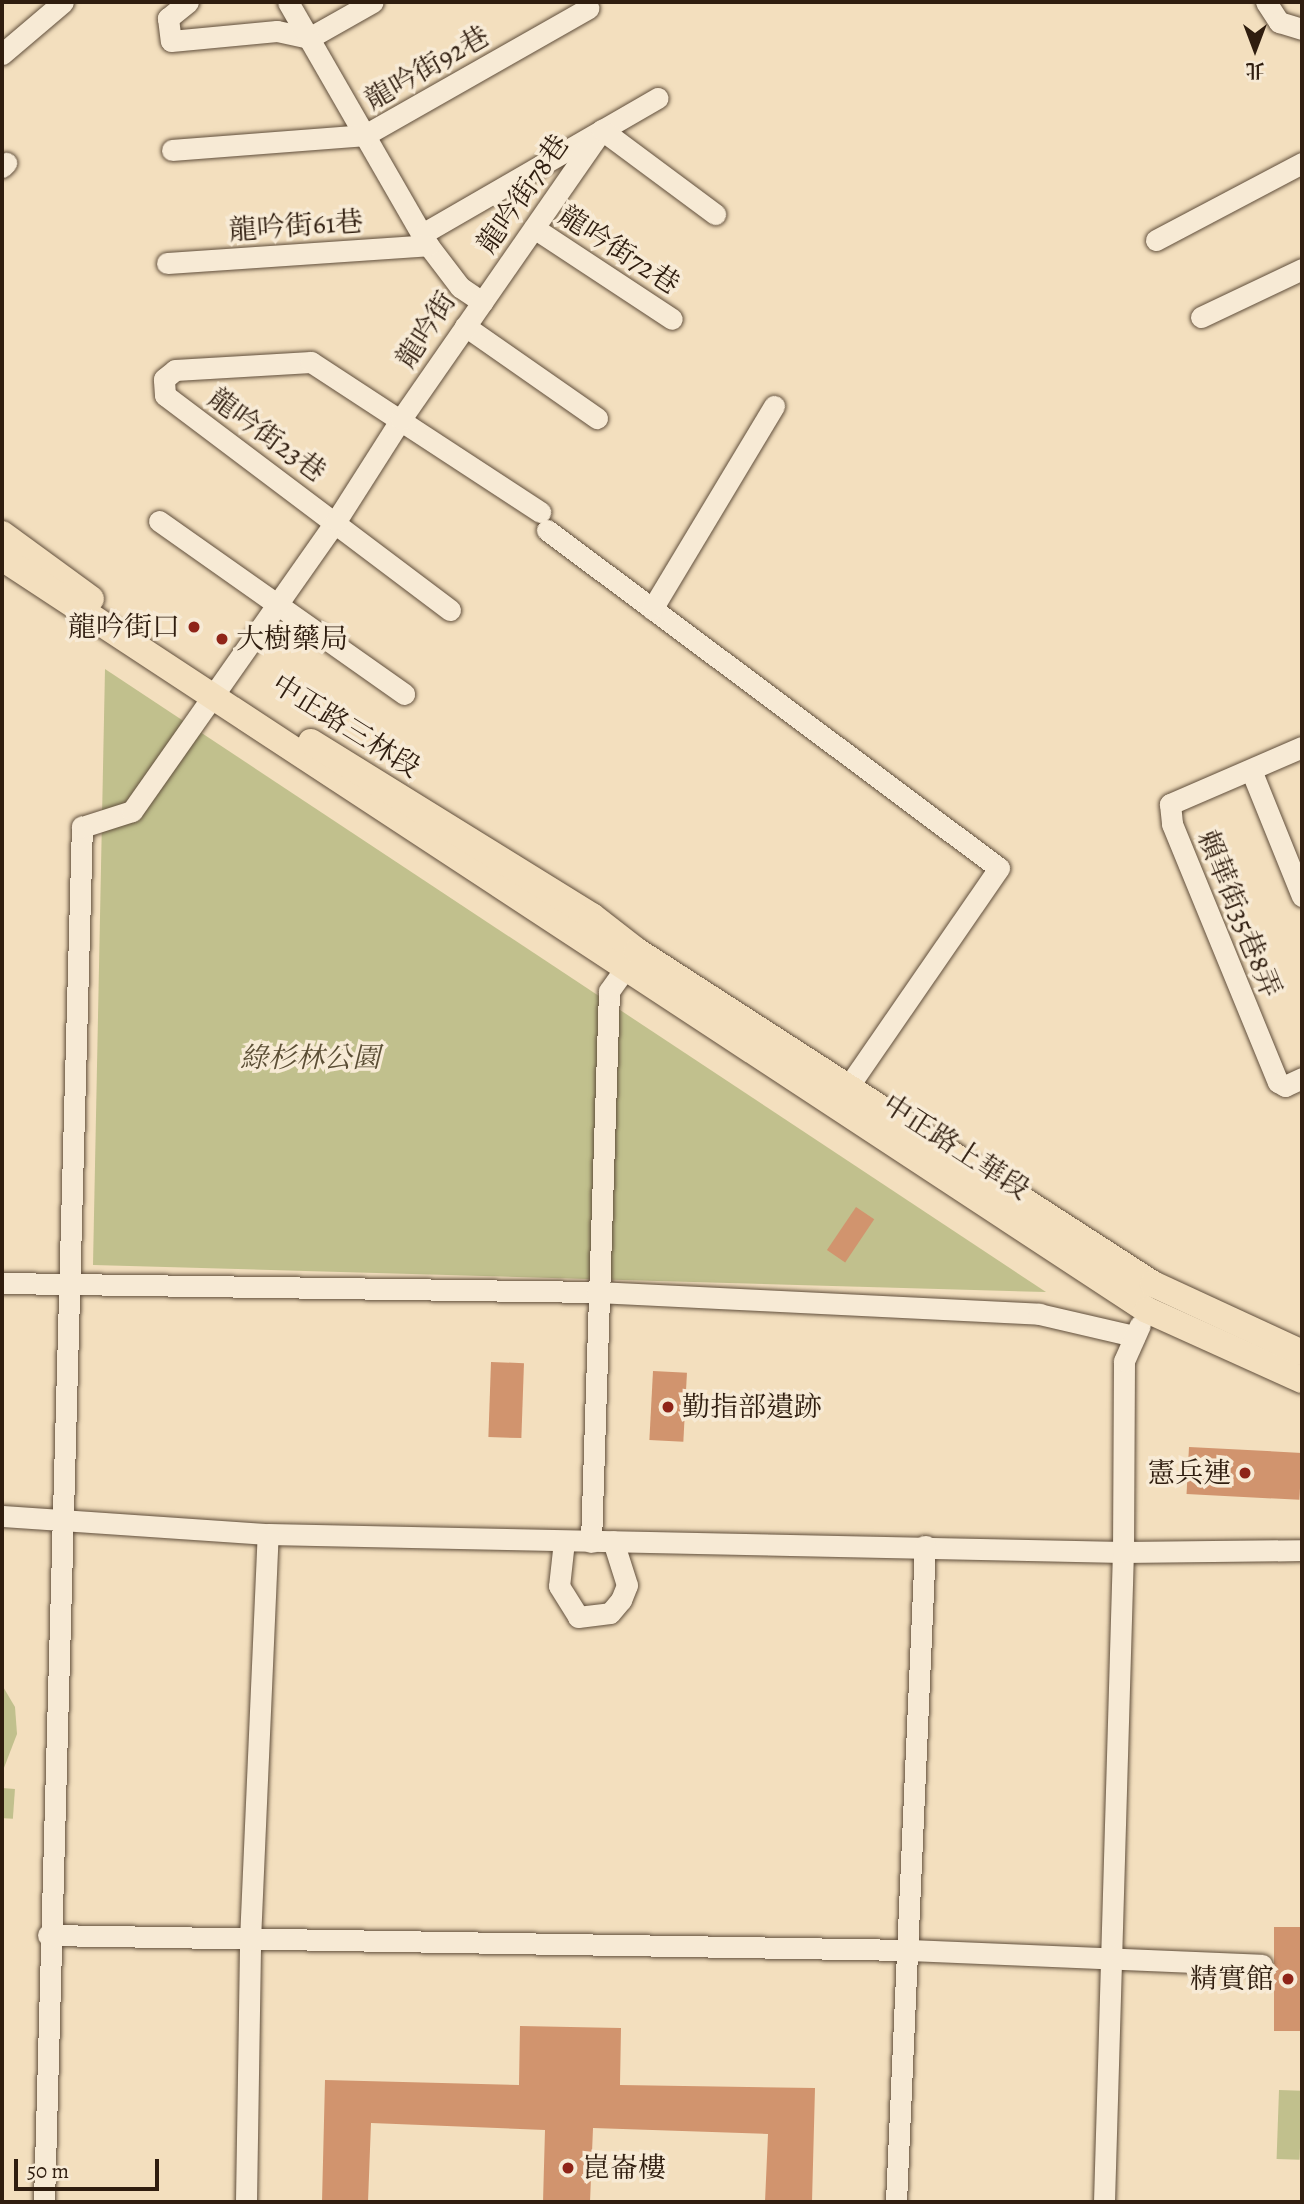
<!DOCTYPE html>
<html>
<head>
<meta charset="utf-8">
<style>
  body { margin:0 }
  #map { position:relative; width:1304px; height:2204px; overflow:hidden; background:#f3dfbe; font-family:Alegreya,"Noto Serif TC",serif }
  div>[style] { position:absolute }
  .green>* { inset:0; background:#c1c08d; transform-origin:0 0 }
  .building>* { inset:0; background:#d1946e; transform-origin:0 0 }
  .roads { filter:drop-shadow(0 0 2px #604e3b) drop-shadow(0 0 2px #604e3b) }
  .minor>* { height:21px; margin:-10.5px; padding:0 10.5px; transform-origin:10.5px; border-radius:10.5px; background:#f7ead5 }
  .major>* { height:26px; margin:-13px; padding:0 13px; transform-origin:13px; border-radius:13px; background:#f3dfbe }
  .dots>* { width:19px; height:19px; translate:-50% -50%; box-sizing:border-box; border:4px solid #f7ead5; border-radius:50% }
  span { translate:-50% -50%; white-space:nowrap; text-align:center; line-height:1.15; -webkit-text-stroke:7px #f7ead5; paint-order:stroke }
  .street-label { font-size:28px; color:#2f1d0f }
  .poi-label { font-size:28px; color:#2f1d0f }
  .right { translate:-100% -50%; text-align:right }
  .left { translate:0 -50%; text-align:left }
  .park-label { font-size:28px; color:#5b4e35; font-style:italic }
  .frame { position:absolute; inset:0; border:4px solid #2f1d0f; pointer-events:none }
  .north { position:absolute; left:1220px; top:14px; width:70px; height:70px; -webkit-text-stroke:5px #f7ead5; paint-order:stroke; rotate:180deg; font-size:19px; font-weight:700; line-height:28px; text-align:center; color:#2f1d0f }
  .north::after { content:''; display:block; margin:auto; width:24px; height:32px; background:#2f1d0f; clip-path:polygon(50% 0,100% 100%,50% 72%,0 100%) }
  .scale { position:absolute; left:14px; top:2159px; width:145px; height:32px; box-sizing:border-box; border:4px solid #2f1d0f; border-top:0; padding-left:9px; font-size:21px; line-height:24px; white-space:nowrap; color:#2f1d0f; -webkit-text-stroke:5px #f7ead5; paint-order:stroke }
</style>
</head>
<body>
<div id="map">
  <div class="green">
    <i style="clip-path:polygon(105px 669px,1046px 1292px,93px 1265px)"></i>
    <i style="clip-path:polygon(2px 1685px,15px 1707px,17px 1734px,2px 1773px)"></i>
    <i style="left:2px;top:1788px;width:13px;height:30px;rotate:4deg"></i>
    <i style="left:1279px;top:2090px;width:23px;height:69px;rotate:2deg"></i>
  </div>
  <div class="building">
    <i style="left:856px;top:1207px;width:22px;height:52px;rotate:34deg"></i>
    <i style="left:491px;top:1362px;width:33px;height:75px;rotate:2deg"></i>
    <i style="left:653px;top:1371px;width:34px;height:69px;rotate:3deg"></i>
    <i style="left:1189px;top:1447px;width:113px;height:47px;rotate:3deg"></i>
    <i style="left:1274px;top:1927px;width:28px;height:104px"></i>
    <i style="clip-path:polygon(520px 2026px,621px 2028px,620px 2085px,815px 2088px,812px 2202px,765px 2202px,768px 2134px,593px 2128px,590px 2202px,543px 2202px,545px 2130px,371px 2123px,368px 2202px,322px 2202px,325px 2080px,519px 2085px)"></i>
  </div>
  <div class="roads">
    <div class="minor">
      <i style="left:188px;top:2px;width:26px;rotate:141deg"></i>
      <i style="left:168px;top:18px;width:23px;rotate:83deg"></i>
      <i style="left:171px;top:41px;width:106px;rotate:-5.4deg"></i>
      <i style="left:277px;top:31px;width:33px;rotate:12deg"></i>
      <i style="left:309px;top:38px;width:73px;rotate:-29.4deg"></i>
      <i style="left:288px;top:2px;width:280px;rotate:60.1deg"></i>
      <i style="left:428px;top:245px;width:53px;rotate:52.7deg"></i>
      <i style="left:460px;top:287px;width:27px;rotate:34deg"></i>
      <i style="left:1266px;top:2px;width:24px;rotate:57deg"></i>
      <i style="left:1279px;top:22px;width:24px;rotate:17deg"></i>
      <i style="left:2px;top:54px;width:80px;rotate:-40.4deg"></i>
      <i style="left:172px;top:150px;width:194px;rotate:-4.4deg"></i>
      <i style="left:365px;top:135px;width:257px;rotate:-29.6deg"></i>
      <i style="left:2px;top:167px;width:6px;rotate:-45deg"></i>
      <i style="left:534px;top:228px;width:165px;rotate:33.4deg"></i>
      <i style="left:422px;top:234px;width:272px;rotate:-30deg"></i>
      <i style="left:1156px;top:240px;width:165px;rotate:-27.8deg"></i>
      <i style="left:167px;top:263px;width:262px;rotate:-3.9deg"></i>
      <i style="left:1201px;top:317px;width:112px;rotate:-25.4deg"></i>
      <i style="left:465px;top:326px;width:161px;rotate:34.9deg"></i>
      <i style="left:159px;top:521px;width:300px;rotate:35.2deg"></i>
      <i style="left:547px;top:530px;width:564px;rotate:36.79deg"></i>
      <i style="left:999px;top:868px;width:267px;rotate:124.6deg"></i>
      <i style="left:652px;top:609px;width:237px;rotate:-59deg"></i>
      <i style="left:450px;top:610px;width:357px;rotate:-143deg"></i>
      <i style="left:165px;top:395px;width:16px;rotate:-94deg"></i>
      <i style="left:164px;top:379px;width:14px;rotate:-39deg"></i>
      <i style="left:175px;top:370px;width:136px;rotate:-3.4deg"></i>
      <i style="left:311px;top:362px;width:274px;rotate:33.2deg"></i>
      <i style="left:1302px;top:747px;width:144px;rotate:156.6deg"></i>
      <i style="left:1170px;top:804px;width:20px;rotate:84deg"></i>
      <i style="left:1172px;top:824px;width:279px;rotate:67.7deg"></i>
      <i style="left:1278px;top:1082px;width:8px;rotate:30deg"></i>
      <i style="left:1285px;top:1086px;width:19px;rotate:-25deg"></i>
      <i style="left:1251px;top:770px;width:136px;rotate:68deg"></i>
      <i style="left:2px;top:1283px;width:595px;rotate:0.87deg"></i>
      <i style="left:597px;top:1292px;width:443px;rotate:2.8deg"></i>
      <i style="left:1039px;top:1314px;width:98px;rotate:13deg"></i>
      <i style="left:2px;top:1516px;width:267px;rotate:3.9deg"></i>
      <i style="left:268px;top:1534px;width:855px;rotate:1.21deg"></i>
      <i style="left:1123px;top:1552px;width:179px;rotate:-0.6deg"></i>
      <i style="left:564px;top:1541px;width:45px;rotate:96.3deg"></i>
      <i style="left:559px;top:1586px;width:36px;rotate:58deg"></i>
      <i style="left:578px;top:1617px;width:32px;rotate:-7deg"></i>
      <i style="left:610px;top:1613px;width:17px;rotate:-50deg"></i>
      <i style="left:621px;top:1600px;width:16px;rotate:-68deg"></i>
      <i style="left:627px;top:1585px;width:46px;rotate:-107.7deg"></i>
      <i style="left:591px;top:1542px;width:551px;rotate:-88.13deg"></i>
      <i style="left:609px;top:991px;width:43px;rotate:-54.5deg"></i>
      <i style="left:48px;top:1935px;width:860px;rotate:1deg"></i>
      <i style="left:908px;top:1950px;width:354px;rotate:2.4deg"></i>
      <i style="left:44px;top:2202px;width:1376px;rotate:-88.42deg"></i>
      <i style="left:82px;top:827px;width:52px;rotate:-17.7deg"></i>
      <i style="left:132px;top:811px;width:355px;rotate:-54.9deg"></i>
      <i style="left:336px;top:521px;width:121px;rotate:-57.5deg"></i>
      <i style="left:401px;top:419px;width:352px;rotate:-55.2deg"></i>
      <i style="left:602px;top:130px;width:141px;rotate:36.6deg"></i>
      <i style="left:246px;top:2202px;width:262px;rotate:-89.1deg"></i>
      <i style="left:250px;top:1940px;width:406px;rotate:-87.5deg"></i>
      <i style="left:896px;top:2202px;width:657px;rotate:-87.47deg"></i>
      <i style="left:1104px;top:2202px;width:650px;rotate:-88.33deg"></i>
      <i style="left:1123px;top:1552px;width:191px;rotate:-89.7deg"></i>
      <i style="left:1124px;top:1361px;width:39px;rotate:-66deg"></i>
    </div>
    <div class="major">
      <i style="left:2px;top:534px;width:110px;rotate:36.1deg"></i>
      <i style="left:2px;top:558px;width:1370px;rotate:33.3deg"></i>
      <i style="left:1147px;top:1310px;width:170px;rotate:24.3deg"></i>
      <i style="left:311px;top:742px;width:331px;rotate:31.8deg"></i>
      <i style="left:592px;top:916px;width:57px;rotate:37.9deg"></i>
      <i style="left:637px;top:951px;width:614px;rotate:32.84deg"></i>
      <i style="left:1153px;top:1284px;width:164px;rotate:24.8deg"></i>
    </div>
  </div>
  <div class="dots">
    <i style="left:194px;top:627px;background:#8f2418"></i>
    <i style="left:222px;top:639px;background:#8f2418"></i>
    <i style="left:668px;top:1407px;background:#8f2418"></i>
    <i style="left:1245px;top:1473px;background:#8f2418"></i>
    <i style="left:1288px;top:1979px;background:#8f2418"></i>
    <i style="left:568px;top:2168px;background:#8f2418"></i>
  </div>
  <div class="street-label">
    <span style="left:427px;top:68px;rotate:-30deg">龍吟街92巷</span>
    <span style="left:523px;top:194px;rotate:-55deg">龍吟街78巷</span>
    <span style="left:296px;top:226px;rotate:-4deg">龍吟街61巷</span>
    <span style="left:619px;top:250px;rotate:33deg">龍吟街72巷</span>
    <span style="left:426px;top:330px;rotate:-57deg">龍吟街</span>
    <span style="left:267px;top:435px;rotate:36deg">龍吟街23巷</span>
    <span style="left:346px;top:726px;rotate:32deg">中正路三林段</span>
    <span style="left:1239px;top:914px;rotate:68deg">賴華街35巷8弄</span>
    <span style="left:956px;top:1147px;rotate:33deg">中正路上華段</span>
  </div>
  <div class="poi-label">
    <span class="right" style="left:180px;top:627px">龍吟街口</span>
    <span class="left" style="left:236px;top:639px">大樹藥局</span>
    <span class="left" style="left:682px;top:1407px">勤指部遺跡</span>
    <span class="right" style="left:1231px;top:1473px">憲兵連</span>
    <span class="right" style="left:1274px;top:1979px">精實館</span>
    <span class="left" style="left:582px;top:2168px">崑崙樓</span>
  </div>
  <div class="park-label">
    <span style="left:310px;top:1058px">綠杉林公園</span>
  </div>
  <div class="frame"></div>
  <div class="north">北</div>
  <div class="scale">50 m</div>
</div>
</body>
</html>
